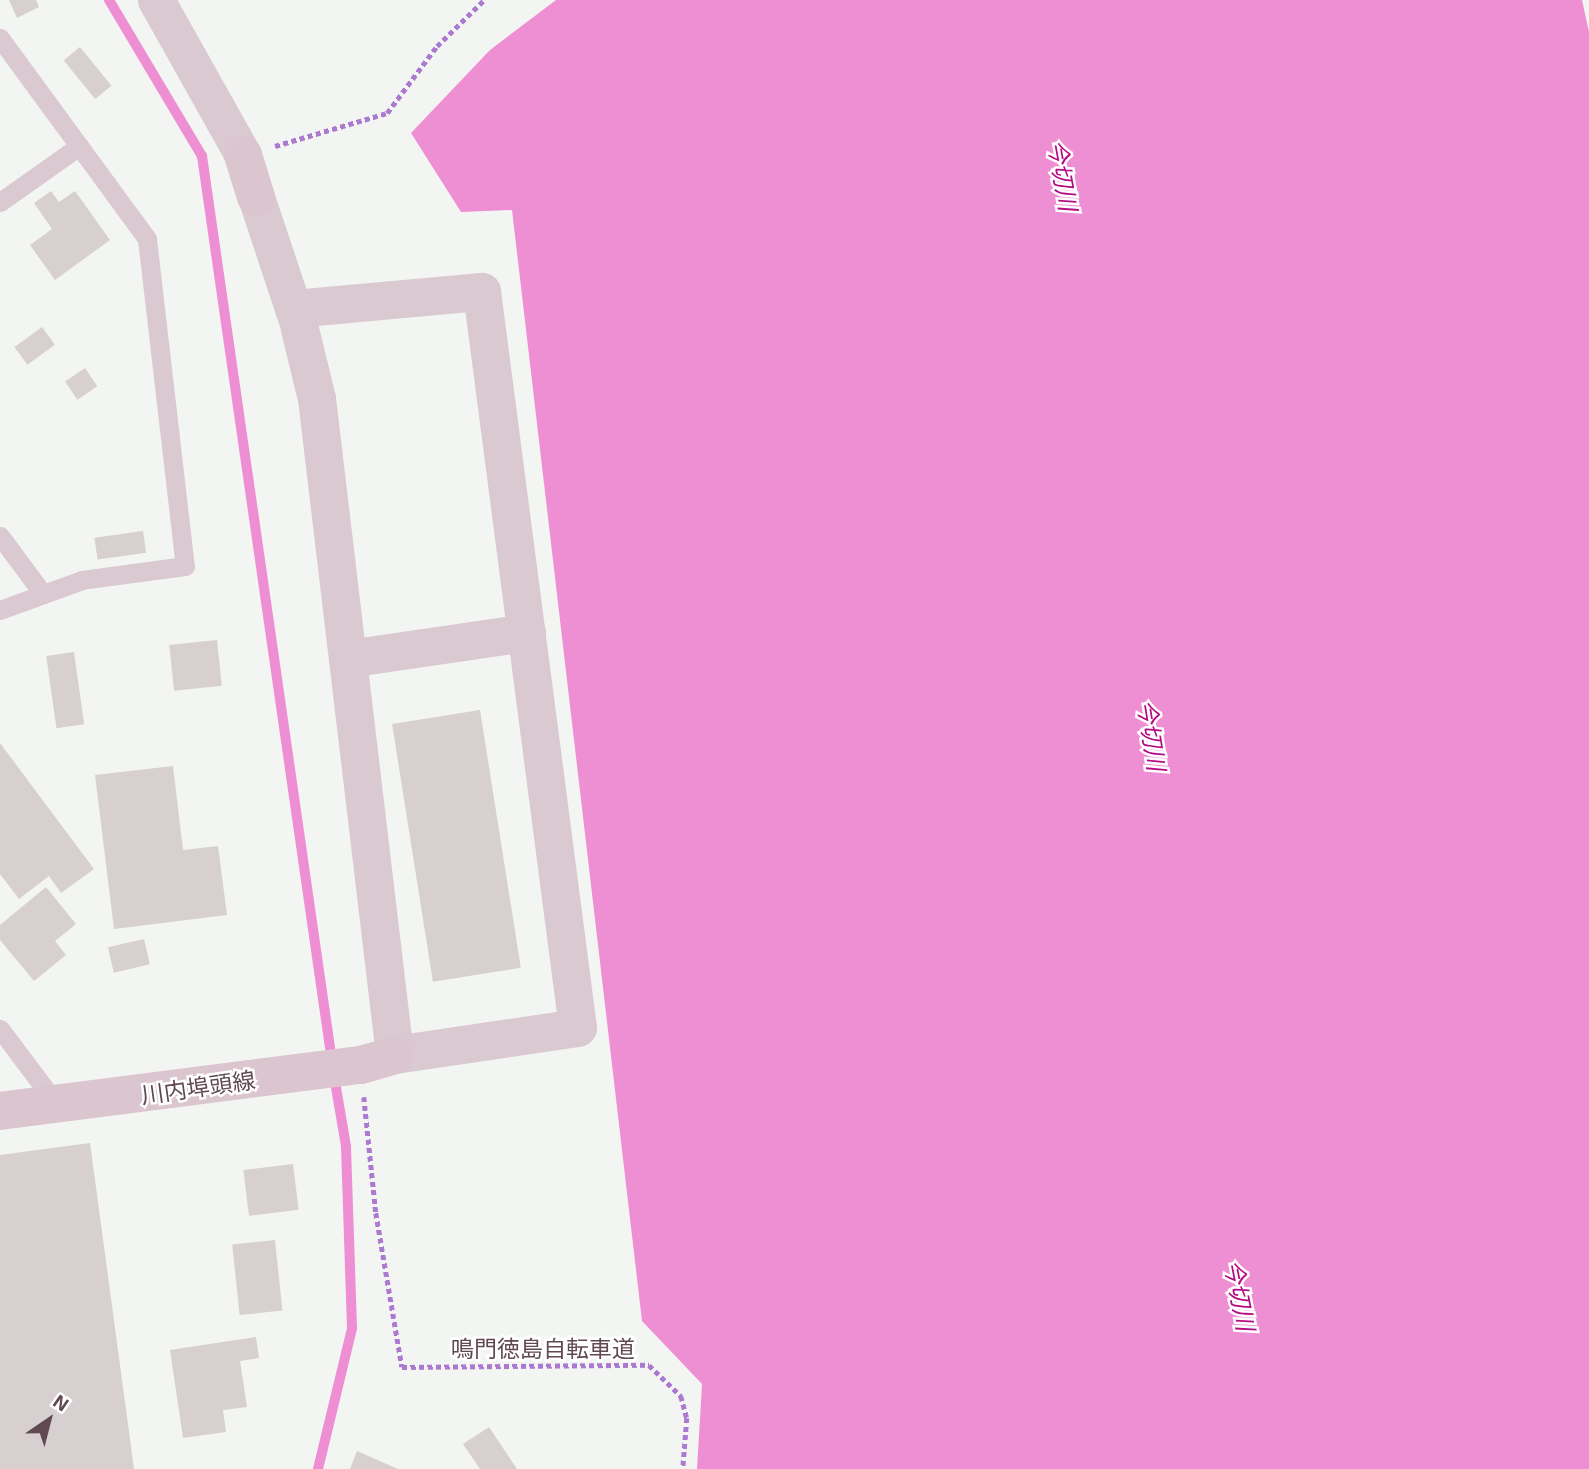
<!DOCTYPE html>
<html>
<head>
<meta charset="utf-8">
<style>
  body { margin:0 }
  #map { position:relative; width:1589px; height:1469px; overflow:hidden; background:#f3f5f3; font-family:"Exo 2","Noto Sans JP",sans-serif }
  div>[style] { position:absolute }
  .water>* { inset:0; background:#ef8fd3 }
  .stream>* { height:10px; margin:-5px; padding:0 5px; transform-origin:5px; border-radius:5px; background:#ef8fd3 }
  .building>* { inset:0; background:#d8cfd1; transform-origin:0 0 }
  .path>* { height:4.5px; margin-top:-2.25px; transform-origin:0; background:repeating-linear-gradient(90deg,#ac79d0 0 5px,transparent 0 8.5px) }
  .service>* { height:19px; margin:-9.5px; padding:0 9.5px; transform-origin:9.5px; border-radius:9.5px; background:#dac9d1 }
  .minor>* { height:37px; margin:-18.5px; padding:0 18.5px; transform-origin:18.5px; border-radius:18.5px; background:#dac9d1 }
  .tertiary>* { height:38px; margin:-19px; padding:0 19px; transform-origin:19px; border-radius:19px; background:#dac9d1 }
  .secondary>* { height:38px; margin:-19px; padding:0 19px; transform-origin:19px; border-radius:19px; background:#dbc5ce }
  span { translate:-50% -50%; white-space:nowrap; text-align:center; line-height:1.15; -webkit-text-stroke:5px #fff; paint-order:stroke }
  .street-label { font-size:23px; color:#614954 }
  .water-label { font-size:24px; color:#b40a83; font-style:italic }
  .north { position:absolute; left:14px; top:1385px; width:70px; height:70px; -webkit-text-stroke:5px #fff; paint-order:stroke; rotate:35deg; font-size:19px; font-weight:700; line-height:28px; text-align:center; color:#614954 }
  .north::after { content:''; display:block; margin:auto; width:24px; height:32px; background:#614954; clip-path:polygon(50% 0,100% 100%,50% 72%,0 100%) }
</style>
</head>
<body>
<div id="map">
  <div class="water">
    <i style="clip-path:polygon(556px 0,1582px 0,1589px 32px,1589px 1469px,697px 1469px,702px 1384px,642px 1321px,512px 210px,461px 212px,411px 133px,490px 50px)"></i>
  </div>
  <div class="stream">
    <i style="left:109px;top:0;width:182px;rotate:59.2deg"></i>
    <i style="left:202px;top:156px;width:914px;rotate:81.83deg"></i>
    <i style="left:318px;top:1469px;width:145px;rotate:-76.4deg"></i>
    <i style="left:352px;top:1328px;width:182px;rotate:-91.9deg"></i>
    <i style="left:346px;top:1146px;width:71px;rotate:-99.7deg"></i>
  </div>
  <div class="building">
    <i style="clip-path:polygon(9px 0,36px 0,39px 7px,17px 18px)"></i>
    <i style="left:80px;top:47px;width:50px;height:21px;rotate:51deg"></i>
    <i style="clip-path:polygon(51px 191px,59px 202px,75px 191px,110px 240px,55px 280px,30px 245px,52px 229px,34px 203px)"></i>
    <i style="left:42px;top:327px;width:22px;height:34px;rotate:54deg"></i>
    <i style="left:85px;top:368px;width:22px;height:24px;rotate:56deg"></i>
    <i style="left:143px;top:531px;width:22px;height:49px;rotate:82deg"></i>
    <i style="left:217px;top:640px;width:46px;height:48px;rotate:84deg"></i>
    <i style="left:74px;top:652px;width:73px;height:28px;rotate:82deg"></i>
    <i style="left:480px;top:710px;width:261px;height:89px;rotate:81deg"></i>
    <i style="clip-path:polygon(0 743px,94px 869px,61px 893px,49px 876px,19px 899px,0 874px)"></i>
    <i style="clip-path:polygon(173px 766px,183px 850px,218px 846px,227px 915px,114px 929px,95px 775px)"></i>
    <i style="clip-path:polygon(46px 887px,76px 924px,55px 941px,66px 955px,34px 981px,0 940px,0 925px)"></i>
    <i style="left:144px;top:939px;width:26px;height:37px;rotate:77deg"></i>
    <i style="clip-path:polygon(90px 1143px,134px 1469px,0 1469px,0 1155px)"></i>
    <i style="left:293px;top:1164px;width:46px;height:50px;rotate:83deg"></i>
    <i style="left:275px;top:1240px;width:71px;height:43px;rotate:84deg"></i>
    <i style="clip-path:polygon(256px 1337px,259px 1358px,240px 1361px,247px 1407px,223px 1410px,226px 1432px,183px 1438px,170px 1350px)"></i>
    <i style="clip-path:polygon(489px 1427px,517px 1469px,480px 1469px,463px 1444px)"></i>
    <i style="clip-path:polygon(357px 1451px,398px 1469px,350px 1469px)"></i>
  </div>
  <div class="path">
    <i style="left:275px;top:146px;width:117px;rotate:-16.4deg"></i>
    <i style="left:387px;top:113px;width:84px;rotate:-53.3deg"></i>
    <i style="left:437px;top:46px;width:66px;rotate:-44.4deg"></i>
    <i style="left:364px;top:1097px;width:117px;rotate:84.1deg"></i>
    <i style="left:376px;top:1213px;width:156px;rotate:80.4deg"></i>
    <i style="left:402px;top:1367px;width:247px;rotate:-0.5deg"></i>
    <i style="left:649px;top:1365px;width:45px;rotate:44.1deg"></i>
    <i style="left:681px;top:1396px;width:23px;rotate:75deg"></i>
    <i style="left:687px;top:1418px;width:51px;rotate:94.5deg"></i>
  </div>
  <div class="service">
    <i style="left:0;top:38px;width:249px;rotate:53.8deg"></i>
    <i style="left:147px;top:239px;width:329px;rotate:83.4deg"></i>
    <i style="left:185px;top:566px;width:104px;rotate:172.3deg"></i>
    <i style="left:82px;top:580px;width:87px;rotate:159.9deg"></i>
    <i style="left:0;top:202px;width:97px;rotate:-35.3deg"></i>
    <i style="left:0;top:536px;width:72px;rotate:53.4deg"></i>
    <i style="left:0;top:1029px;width:96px;rotate:53deg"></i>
  </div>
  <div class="minor">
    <i style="left:156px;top:0;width:178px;rotate:60.7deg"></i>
    <i style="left:256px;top:197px;width:139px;rotate:71.6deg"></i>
  </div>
  <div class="tertiary">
    <i style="left:294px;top:309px;width:189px;rotate:-5.2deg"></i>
    <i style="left:482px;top:292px;width:742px;rotate:82.57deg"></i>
    <i style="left:578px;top:1028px;width:185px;rotate:171.6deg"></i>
    <i style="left:395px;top:1055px;width:661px;rotate:-96.78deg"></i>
    <i style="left:317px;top:399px;width:72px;rotate:-103.7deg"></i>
    <i style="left:348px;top:659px;width:181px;rotate:-8.3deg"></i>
  </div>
  <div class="secondary">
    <i style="left:243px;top:155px;width:44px;rotate:72.8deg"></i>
    <i style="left:0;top:1111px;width:364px;rotate:-7.3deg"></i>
    <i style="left:361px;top:1065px;width:35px;rotate:-16deg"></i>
  </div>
  <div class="street-label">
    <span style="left:198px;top:1087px;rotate:-8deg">川内埠頭線</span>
    <span style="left:543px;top:1348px">鳴門徳島自転車道</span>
  </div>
  <div class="water-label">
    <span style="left:1063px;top:175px;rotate:80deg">今切川</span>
    <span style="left:1152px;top:735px;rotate:81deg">今切川</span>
    <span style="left:1240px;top:1295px;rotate:79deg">今切川</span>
  </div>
  <div class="north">N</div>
</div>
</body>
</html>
